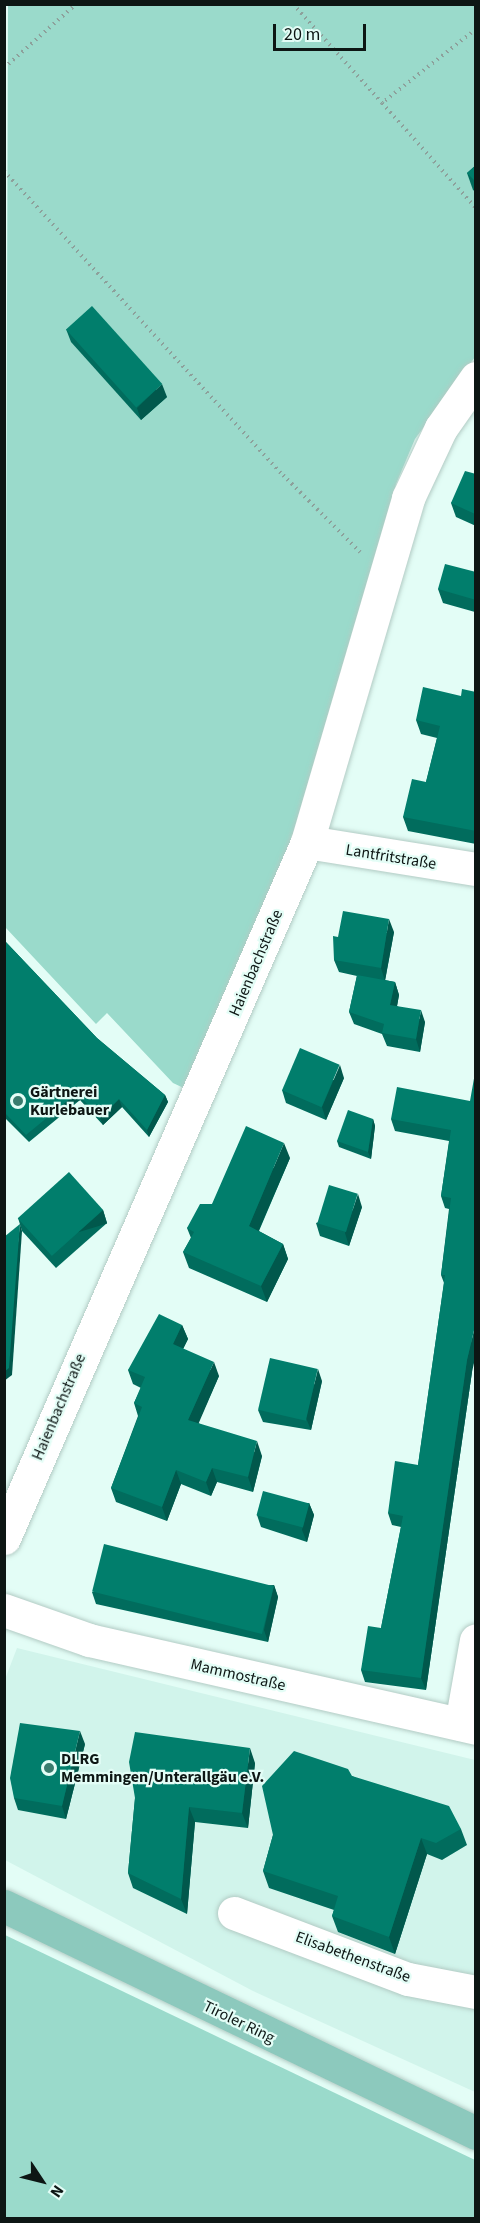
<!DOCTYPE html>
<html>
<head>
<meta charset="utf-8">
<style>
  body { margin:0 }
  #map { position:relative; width:480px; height:2223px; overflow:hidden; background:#e3fdf6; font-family:"Source Sans 3",sans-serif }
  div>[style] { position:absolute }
  .built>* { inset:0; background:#d1f4eb }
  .green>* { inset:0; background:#9adacb }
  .path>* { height:4px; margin-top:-2px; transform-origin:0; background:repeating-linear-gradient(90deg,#8da09b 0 1.5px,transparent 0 6px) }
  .roads { filter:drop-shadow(0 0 2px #b2cbc4) drop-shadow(0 0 2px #b2cbc4) }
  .minor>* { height:33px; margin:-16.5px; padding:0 16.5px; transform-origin:16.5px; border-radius:16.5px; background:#fff }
  .major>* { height:33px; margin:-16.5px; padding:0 16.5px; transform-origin:16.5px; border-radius:16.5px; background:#8cc9bd }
  .wall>* { inset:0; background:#016c5d }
  .shaded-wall>* { inset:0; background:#01584c; transform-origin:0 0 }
  .building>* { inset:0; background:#017e6c; transform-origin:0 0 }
  .dots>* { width:16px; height:16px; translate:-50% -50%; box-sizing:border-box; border:3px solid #e3fdf6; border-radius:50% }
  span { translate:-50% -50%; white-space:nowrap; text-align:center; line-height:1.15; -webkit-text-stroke:4.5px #e3fdf6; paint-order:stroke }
  .street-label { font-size:16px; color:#0d1614 }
  .poi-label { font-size:16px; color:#0d1614; font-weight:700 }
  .left { translate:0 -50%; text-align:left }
  .frame { position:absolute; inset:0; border:6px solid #0d1614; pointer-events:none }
  .north { position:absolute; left:12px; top:2151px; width:60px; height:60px; -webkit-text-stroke:4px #e3fdf6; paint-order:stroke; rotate:125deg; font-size:16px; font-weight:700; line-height:24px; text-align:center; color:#0d1614 }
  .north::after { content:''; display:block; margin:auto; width:21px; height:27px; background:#0d1614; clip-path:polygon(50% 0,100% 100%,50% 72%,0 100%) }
  .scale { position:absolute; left:273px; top:24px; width:93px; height:27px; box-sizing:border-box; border:3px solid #0d1614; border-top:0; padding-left:8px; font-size:18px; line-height:21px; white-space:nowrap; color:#0d1614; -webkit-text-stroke:4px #e3fdf6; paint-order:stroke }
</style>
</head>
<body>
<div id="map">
  <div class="built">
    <i style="clip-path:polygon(17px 1648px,475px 1760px,475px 2092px,253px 1991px,5px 1860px,4px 1682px)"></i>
  </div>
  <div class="green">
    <i style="clip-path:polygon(8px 4px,475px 5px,475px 357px,415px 439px,396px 484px,299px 825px,188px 1090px,173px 1083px,107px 1013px,96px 1024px,5px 927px)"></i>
    <i style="clip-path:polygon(5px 1935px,475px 2160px,475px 2218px,5px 2218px)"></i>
  </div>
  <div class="path">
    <i style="left:293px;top:4px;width:133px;rotate:48deg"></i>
    <i style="left:476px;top:29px;width:120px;rotate:141.8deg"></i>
    <i style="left:382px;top:103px;width:141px;rotate:48.2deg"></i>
    <i style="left:4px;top:68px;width:96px;rotate:-41.6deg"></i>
    <i style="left:4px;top:171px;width:413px;rotate:47.5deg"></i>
    <i style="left:283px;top:475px;width:109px;rotate:45deg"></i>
  </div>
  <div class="roads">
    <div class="minor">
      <i style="left:307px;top:842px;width:171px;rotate:9.1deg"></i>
      <i style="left:4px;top:1538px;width:759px;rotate:-66.47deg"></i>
      <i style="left:307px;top:842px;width:359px;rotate:-73.6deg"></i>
      <i style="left:408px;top:498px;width:77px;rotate:-64.8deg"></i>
      <i style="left:441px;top:428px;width:61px;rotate:-55deg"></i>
      <i style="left:4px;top:1610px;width:90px;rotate:19.4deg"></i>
      <i style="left:89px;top:1640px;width:397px;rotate:12.8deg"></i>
      <i style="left:461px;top:1724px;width:85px;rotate:-79.9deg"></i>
      <i style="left:234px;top:1913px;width:186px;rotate:20.8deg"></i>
      <i style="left:408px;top:1979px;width:69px;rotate:10.8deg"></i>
    </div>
    <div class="major">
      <i style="left:4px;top:1906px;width:524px;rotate:25.68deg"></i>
    </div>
  </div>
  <div class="wall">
    <i style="clip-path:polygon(476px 165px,476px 192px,473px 190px,467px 173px)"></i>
    <i style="clip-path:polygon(66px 329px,167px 397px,141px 420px,71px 342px)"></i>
    <i style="clip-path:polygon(476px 474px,476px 526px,456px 517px,451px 503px)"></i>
    <i style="clip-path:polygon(476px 572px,476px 618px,474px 614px,475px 612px,443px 603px,438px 589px)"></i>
    <i style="clip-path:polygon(476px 692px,476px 844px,408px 831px,403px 817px,426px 782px,437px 738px,421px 734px,416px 720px,461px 696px)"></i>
    <i style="clip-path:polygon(394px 932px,385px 980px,395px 982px,399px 995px,397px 1006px,425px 1022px,420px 1052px,387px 1046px,382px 1034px,354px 1024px,349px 1012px,357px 976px,339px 972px,334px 960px,338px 937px)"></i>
    <i style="clip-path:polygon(4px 940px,97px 1038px,165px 1095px,168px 1102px,149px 1137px,122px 1107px,103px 1125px,80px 1100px,29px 1142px,4px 1117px)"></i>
    <i style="clip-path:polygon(344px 1078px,326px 1120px,286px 1103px,282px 1090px)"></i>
    <i style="clip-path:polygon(470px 1101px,472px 1372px,426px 1690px,365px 1682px,361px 1670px,381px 1628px,401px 1527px,392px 1525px,388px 1513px,418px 1465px,444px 1283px,441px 1275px,449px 1209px,445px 1208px,441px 1196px,449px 1141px,395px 1131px,391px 1119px)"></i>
    <i style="clip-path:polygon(373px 1119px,375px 1126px,371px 1159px,339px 1147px,337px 1141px)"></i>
    <i style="clip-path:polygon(290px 1158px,259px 1231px,283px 1244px,288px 1259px,267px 1302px,189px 1268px,183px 1252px,191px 1238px,187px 1228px,212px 1204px)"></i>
    <i style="clip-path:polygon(362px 1207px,349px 1246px,320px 1236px,316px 1223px)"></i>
    <i style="clip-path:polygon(103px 1210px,107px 1223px,56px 1268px,22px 1231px,18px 1218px)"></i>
    <i style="clip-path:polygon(182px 1325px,188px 1339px,183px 1349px,219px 1376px,198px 1423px,262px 1456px,253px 1492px,217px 1482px,211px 1496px,181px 1484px,167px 1521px,116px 1502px,111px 1488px,138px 1416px,134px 1403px,141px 1388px,133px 1384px,128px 1370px)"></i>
    <i style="clip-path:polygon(322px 1381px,311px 1430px,263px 1422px,258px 1410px)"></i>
    <i style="clip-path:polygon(309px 1503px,314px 1515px,307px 1542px,261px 1527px,257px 1515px)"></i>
    <i style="clip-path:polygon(274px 1585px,278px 1597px,268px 1642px,96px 1604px,92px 1592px)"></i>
    <i style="clip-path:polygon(85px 1744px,66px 1819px,18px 1810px,14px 1798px)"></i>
    <i style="clip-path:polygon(255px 1763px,248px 1828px,195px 1822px,187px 1914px,133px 1888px,128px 1873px,135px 1798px)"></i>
    <i style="clip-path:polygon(352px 1776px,461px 1829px,467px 1845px,442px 1860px,427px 1854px,395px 1954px,338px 1932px,332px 1916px,334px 1910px,269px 1888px,263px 1871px,273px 1835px)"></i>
  </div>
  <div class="shaded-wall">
    <i style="clip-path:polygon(162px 384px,167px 397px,141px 420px,137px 408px)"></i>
    <i style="clip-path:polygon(389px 919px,394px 932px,385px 981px,381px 968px)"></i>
    <i style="clip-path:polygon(395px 982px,399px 995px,395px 1017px,390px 1005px)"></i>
    <i style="clip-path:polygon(421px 1010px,425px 1022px,420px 1052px,416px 1039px)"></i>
    <i style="clip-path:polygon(340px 1065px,344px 1078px,326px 1120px,322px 1107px)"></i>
    <i style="left:77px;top:1093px;width:8px;height:66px;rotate:67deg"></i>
    <i style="clip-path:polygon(165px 1095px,168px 1102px,149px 1137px,147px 1130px)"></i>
    <i style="clip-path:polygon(119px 1099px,122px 1107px,103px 1125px,100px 1118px)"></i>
    <i style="clip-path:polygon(373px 1119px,375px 1126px,371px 1159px,368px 1152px)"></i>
    <i style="clip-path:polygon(284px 1143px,290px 1158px,254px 1241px,249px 1226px)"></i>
    <i style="clip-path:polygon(358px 1194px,362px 1207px,349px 1246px,345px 1233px)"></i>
    <i style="left:103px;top:1210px;width:14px;height:69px;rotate:73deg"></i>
    <i style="clip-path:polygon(20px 1224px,22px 1231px,12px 1375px,4px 1381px,4px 1372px)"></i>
    <i style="clip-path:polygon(283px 1244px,288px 1259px,267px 1302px,261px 1286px)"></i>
    <i style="clip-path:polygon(476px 1322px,476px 1354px,472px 1372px,426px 1690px,421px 1678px,467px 1360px)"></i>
    <i style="clip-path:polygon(182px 1325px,188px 1339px,178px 1359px,173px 1344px)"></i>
    <i style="clip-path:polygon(214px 1362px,219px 1376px,194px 1434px,188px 1420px)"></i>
    <i style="clip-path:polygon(318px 1369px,322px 1381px,311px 1430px,306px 1418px)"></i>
    <i style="clip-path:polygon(257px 1441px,262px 1456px,253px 1492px,248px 1477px)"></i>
    <i style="clip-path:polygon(212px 1468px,217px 1482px,211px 1496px,206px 1482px)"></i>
    <i style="clip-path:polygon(176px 1470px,181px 1484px,167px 1521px,162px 1507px)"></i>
    <i style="clip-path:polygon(309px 1503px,314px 1515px,307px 1542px,302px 1530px)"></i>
    <i style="clip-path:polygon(274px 1585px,278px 1597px,268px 1642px,264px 1630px)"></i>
    <i style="clip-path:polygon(80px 1731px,85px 1744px,66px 1819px,62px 1806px)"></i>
    <i style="clip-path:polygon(250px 1748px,255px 1763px,248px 1828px,242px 1813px)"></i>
    <i style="clip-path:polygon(189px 1807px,195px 1822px,187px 1914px,181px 1899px)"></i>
    <i style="clip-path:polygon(421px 1838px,427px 1854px,395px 1954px,389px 1937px)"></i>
  </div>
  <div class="building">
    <i style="clip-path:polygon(476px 165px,476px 182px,467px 173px)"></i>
    <i style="left:92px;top:306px;width:105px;height:35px;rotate:48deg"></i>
    <i style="clip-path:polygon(465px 471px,476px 474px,475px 514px,451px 503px)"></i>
    <i style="clip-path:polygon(445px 564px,476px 572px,476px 600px,438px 589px)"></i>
    <i style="clip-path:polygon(423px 687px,461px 696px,462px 689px,476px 692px,476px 831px,403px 817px,412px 779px,426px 782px,440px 726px,416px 720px)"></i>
    <i style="clip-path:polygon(343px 911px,389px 919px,381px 968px,334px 960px,333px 936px,338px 937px)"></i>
    <i style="clip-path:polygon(4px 940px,97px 1038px,165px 1095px,147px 1130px,119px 1099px,100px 1118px,77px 1093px,26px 1135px,4px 1112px)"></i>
    <i style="clip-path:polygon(357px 975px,395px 982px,390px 1005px,421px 1010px,416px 1039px,382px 1033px,384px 1024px,349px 1012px)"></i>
    <i style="left:300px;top:1048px;width:43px;height:46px;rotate:23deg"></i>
    <i style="clip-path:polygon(476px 1067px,476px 1322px,467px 1360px,421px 1678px,361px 1670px,368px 1626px,381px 1628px,403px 1516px,388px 1513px,395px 1461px,418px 1465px,445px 1275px,441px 1275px,451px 1198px,441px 1196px,451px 1130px,391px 1119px,397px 1087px,470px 1101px)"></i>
    <i style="clip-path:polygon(348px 1110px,373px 1119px,368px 1152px,337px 1141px)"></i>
    <i style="clip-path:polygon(246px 1126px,284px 1143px,249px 1226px,283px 1244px,261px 1286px,183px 1252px,194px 1232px,187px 1228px,200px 1204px,212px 1204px)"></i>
    <i style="left:69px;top:1172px;width:51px;height:69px;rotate:48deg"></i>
    <i style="left:329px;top:1185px;width:30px;height:40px;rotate:17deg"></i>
    <i style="clip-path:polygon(20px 1224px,9px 1368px,4px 1372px,4px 1237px)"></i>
    <i style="clip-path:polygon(159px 1314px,182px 1325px,173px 1344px,214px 1362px,188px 1420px,257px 1441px,248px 1477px,212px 1468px,206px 1482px,176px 1470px,162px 1507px,111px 1488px,142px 1407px,134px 1403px,145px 1377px,128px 1370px)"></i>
    <i style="left:270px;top:1358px;width:49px;height:53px;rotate:13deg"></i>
    <i style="left:263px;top:1491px;width:48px;height:25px;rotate:15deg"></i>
    <i style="left:104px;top:1544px;width:175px;height:49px;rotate:14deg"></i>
    <i style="clip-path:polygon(20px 1723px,80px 1731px,62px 1806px,14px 1798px,10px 1778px)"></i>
    <i style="clip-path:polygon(135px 1732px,250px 1748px,242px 1813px,189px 1807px,181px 1899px,128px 1873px,135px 1798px,129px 1762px)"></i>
    <i style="clip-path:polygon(294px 1751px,348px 1769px,352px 1776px,449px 1806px,461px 1829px,436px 1843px,421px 1838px,389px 1937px,332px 1916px,338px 1896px,263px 1871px,273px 1835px,262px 1786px)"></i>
  </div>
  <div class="dots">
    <i style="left:18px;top:1101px;background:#397c6e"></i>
    <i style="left:49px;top:1768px;background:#397c6e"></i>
  </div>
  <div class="street-label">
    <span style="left:391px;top:857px;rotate:9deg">Lantfritstraße</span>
    <span style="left:256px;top:963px;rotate:-67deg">Haienbachstraße</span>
    <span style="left:59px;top:1407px;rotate:-67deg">Haienbachstraße</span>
    <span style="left:238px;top:1675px;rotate:13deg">Mammostraße</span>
    <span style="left:353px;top:1957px;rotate:20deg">Elisabethenstraße</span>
    <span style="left:239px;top:2022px;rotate:26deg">Tiroler Ring</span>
  </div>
  <div class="poi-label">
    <span class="left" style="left:30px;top:1101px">Gärtnerei<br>Kurlebauer</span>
    <span class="left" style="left:61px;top:1768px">DLRG<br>Memmingen/Unterallgäu e.V.</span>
  </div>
  <div class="frame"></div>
  <div class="north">N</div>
  <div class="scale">20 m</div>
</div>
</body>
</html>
